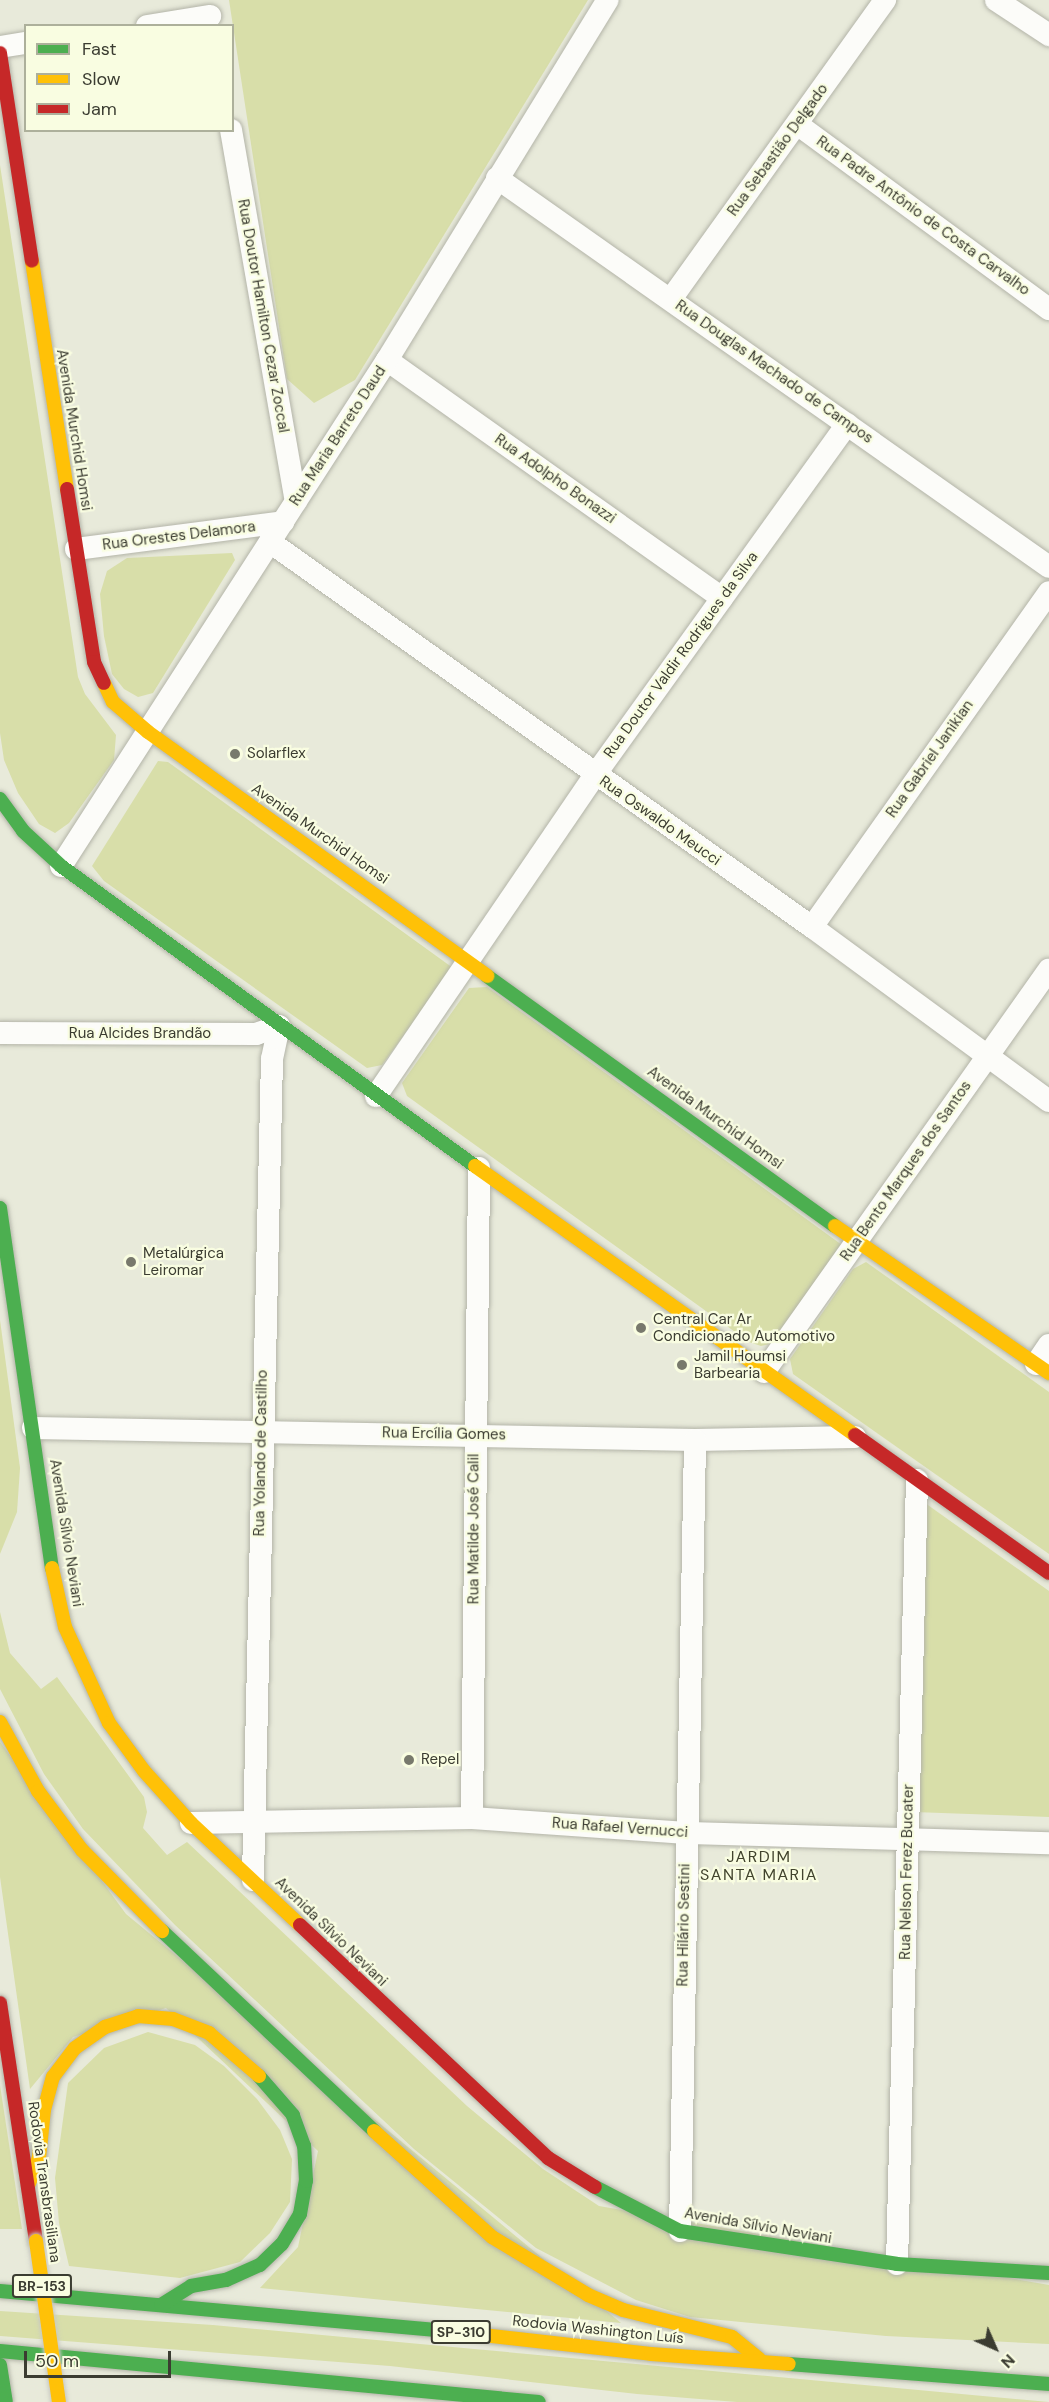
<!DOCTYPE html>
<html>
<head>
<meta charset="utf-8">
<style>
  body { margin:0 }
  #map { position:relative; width:1049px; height:2402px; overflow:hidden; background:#e8eada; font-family:"DM Sans",sans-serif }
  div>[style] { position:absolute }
  .green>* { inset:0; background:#d8dea9 }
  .roads { filter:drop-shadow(0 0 2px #b3b4a8) drop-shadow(0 0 2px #b3b4a8) }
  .street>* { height:22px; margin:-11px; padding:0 11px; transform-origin:11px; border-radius:11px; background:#fcfcf9 }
  .fast>* { height:14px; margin:-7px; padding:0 7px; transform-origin:7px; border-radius:7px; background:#4caf50 }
  .slow>* { height:14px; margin:-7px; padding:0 7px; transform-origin:7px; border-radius:7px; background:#ffc107 }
  .jam>* { height:14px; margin:-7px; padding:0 7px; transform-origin:7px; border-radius:7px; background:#c62828 }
  .bridges { filter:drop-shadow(0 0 2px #c8c9c1) drop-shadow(0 0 2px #c8c9c1) }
  .slow-bridge>* { height:14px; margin:-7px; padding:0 7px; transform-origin:7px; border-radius:7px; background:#ffc107 }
  .dots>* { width:16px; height:16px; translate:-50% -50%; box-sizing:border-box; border:3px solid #f9fde1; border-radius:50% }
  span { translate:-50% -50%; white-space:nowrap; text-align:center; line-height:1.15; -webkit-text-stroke:4.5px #f9fde1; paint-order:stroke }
  .shield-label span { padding:2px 4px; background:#f9fde1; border:2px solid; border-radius:4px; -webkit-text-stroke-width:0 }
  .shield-label { font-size:14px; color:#3b3c31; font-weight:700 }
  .street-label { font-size:15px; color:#3b3c31 }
  .poi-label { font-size:15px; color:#3b3c31 }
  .left { translate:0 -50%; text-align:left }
  .neighbourhood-label { font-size:16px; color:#41432d; letter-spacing:1.5px }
  .legend { position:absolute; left:24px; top:24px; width:210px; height:108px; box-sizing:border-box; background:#f9fde1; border:2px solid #adb09b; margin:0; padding:8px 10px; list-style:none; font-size:18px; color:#3b3c31 }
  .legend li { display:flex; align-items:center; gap:12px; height:30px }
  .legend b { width:30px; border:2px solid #adb09b }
  .north { position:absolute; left:965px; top:2318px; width:60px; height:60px; -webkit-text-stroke:4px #f9fde1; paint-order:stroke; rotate:135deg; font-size:16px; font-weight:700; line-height:24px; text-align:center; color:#3b3c31 }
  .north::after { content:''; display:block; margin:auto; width:21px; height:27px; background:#3b3c31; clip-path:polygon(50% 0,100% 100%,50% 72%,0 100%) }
  .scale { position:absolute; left:24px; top:2351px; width:147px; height:27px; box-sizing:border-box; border:3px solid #3b3c31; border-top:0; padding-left:8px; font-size:18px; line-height:21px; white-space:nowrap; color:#3b3c31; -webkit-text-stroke:4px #f9fde1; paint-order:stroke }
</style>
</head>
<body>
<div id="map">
  <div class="green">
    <i style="clip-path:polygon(229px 0,588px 0,355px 380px,314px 403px,287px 379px)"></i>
    <i style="clip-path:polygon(0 165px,78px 677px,85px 694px,116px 735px,114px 760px,69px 823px,55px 833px,39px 824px,18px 793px,4px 760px,0 733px)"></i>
    <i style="clip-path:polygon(232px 553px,235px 560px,153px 693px,138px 697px,124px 689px,112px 674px,104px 636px,100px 594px,107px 571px,127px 558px)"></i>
    <i style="clip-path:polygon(158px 761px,168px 762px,453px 968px,382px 1065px,367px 1068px,104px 881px,92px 866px)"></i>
    <i style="clip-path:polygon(487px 987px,842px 1245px,770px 1344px,761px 1346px,749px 1342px,407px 1096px,402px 1083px,469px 988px)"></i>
    <i style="clip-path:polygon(866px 1262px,1049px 1392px,1049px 1554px,793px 1374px,790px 1359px,853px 1269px)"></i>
    <i style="clip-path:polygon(0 1320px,20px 1468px,17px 1512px,0 1554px)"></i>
    <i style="clip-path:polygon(925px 1503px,1049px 1591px,1049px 1817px,914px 1812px)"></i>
    <i style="clip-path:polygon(0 1612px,10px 1653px,41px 1689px,57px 1677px,144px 1797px,147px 1812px,143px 1828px,167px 1855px,187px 1842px,467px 2106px,543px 2169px,599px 2206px,1049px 2285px,1049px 2344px,886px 2336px,690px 2317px,636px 2300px,536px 2248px,414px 2149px,175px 1925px,83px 1829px,44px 1774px,0 1689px)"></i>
    <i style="clip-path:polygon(0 1742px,126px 1914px,621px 2323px,260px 2288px,298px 2247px,318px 2151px,166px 2008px,73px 2037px,30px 2089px,0 1877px)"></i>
    <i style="clip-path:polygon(148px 2032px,195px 2045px,224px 2066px,257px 2099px,280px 2130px,292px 2159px,290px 2202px,270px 2233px,240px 2262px,180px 2278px,69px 2266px,59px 2223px,55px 2178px,68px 2083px,104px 2048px)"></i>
    <i style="clip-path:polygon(0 2085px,22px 2229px,0 2229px)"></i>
    <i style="clip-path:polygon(0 2311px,213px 2325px,1049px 2402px,737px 2402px,637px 2394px,390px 2366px,0 2336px)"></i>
  </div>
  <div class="roads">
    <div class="street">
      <i style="left:996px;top:0;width:64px;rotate:33.4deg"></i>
      <i style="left:147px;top:26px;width:64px;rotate:-9deg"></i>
      <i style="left:0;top:47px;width:26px;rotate:-9deg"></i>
      <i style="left:797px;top:124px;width:313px;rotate:36.3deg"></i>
      <i style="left:231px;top:130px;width:377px;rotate:80.1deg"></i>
      <i style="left:497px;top:178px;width:675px;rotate:35.17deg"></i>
      <i style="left:671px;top:299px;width:368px;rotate:-54.4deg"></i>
      <i style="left:387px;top:360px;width:411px;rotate:35.4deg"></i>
      <i style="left:270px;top:542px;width:665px;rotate:35.39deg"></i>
      <i style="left:812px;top:927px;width:294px;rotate:36.3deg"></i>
      <i style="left:76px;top:549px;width:209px;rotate:-7.4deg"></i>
      <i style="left:61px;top:866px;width:602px;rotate:-57.21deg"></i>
      <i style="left:387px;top:360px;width:422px;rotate:-58.5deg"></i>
      <i style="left:812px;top:927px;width:410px;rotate:-54.7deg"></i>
      <i style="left:0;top:1033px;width:256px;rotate:0.2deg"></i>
      <i style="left:256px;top:1034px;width:24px;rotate:-19deg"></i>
      <i style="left:279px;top:1026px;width:34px;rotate:102deg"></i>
      <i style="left:272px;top:1059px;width:821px;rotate:91.33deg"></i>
      <i style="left:376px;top:1096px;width:389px;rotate:-55.7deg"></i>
      <i style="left:595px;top:775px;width:432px;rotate:-54.3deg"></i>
      <i style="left:1036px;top:1364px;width:23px;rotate:-56deg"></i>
      <i style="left:764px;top:1372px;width:493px;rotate:-54.7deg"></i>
      <i style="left:33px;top:1428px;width:662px;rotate:1.04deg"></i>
      <i style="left:695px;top:1440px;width:160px;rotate:-1.1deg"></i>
      <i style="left:472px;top:1818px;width:650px;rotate:-89.38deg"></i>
      <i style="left:191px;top:1823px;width:281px;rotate:-1deg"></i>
      <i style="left:472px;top:1818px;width:215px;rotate:4deg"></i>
      <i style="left:686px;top:1833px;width:363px;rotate:1.6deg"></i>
      <i style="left:680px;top:2231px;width:791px;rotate:-88.91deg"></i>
      <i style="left:897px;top:2264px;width:784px;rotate:-88.54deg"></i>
    </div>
    <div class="fast">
      <i style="left:0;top:799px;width:39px;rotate:54deg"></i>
      <i style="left:23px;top:831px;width:52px;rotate:42.6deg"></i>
      <i style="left:61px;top:866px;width:511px;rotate:35.93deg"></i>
      <i style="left:487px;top:976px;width:428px;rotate:35.7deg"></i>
      <i style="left:0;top:1208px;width:364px;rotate:81.8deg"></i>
      <i style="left:162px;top:1931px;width:291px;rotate:43.3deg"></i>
      <i style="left:595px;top:2187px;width:96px;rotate:27.4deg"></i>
      <i style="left:680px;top:2231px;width:219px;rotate:8.6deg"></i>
      <i style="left:897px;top:2264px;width:152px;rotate:3.4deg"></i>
      <i style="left:0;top:2291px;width:449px;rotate:5.1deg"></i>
      <i style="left:161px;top:2305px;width:36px;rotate:-32deg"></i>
      <i style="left:191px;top:2286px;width:36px;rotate:-10deg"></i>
      <i style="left:226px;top:2280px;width:37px;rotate:-24deg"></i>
      <i style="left:260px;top:2265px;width:30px;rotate:-44deg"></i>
      <i style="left:282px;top:2244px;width:35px;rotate:-59deg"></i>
      <i style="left:300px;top:2214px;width:34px;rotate:-80deg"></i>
      <i style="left:306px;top:2181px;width:35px;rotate:-93deg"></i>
      <i style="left:304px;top:2146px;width:33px;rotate:-110deg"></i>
      <i style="left:293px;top:2115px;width:52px;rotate:-131.1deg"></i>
      <i style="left:0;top:2351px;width:541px;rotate:5.41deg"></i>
      <i style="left:789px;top:2364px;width:261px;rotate:4.4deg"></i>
      <i style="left:0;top:2365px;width:37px;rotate:81deg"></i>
    </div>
    <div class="slow">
      <i style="left:32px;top:261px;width:231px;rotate:81.3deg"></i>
      <i style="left:104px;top:683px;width:21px;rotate:65deg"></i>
      <i style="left:113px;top:702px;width:46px;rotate:40.6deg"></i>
      <i style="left:148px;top:732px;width:418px;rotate:35.7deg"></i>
      <i style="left:475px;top:1166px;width:466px;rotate:35.3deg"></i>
      <i style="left:835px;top:1226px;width:260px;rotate:34.5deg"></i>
      <i style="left:52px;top:1568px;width:60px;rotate:77.6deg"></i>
      <i style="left:65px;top:1627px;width:106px;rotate:65.4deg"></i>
      <i style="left:109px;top:1723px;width:59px;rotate:53.9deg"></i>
      <i style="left:144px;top:1771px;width:70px;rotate:47.9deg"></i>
      <i style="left:191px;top:1823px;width:149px;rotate:43.1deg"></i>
      <i style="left:0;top:1722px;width:79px;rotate:61.2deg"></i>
      <i style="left:38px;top:1791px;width:74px;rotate:53.3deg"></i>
      <i style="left:82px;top:1850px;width:114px;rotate:45.4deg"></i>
      <i style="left:374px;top:2131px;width:159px;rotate:41.9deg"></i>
      <i style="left:492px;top:2237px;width:112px;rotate:31.1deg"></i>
      <i style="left:588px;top:2295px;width:38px;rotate:23deg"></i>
      <i style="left:623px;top:2310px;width:112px;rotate:13.9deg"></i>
      <i style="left:732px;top:2337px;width:35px;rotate:39deg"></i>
      <i style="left:28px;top:2186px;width:30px;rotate:-69deg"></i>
      <i style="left:39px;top:2158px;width:48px;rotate:-84.1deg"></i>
      <i style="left:44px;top:2110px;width:34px;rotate:-75deg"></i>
      <i style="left:53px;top:2077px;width:36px;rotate:-53deg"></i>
      <i style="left:75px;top:2048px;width:37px;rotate:-35deg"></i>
      <i style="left:105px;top:2027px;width:35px;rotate:-18deg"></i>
      <i style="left:138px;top:2016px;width:35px;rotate:5deg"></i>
      <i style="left:173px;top:2019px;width:39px;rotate:21deg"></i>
      <i style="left:209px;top:2033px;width:66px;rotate:40.7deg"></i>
      <i style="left:447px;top:2331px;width:205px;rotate:6.4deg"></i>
      <i style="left:651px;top:2354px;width:138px;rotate:4.1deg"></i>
    </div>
    <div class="jam">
      <i style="left:0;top:53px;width:210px;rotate:81.3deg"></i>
      <i style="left:67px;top:489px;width:175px;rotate:81.1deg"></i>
      <i style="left:94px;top:662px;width:23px;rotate:65deg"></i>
      <i style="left:855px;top:1435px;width:238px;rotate:35.4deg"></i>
      <i style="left:300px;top:1925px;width:340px;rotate:43.2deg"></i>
      <i style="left:548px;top:2158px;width:55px;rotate:31.7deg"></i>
      <i style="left:0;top:2003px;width:241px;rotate:81.4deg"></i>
    </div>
  </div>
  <div class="bridges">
    <div class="slow-bridge">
      <i style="left:36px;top:2241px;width:163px;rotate:81.9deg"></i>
    </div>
  </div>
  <div class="dots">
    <i style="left:235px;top:754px;background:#78796c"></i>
    <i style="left:131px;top:1262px;background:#78796c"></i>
    <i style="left:641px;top:1328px;background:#78796c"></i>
    <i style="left:682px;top:1365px;background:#78796c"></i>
    <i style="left:409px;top:1760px;background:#78796c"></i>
  </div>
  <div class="shield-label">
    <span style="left:42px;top:2286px">BR-153</span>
    <span style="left:461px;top:2332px">SP-310</span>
  </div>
  <div class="street-label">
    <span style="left:778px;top:150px;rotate:-54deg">Rua Sebastião Delgado</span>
    <span style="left:923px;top:216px;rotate:36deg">Rua Padre Antônio de Costa Carvalho</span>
    <span style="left:263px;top:316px;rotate:80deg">Rua Doutor Hamilton Cezar Zoccal</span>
    <span style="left:774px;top:372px;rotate:35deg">Rua Douglas Machado de Campos</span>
    <span style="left:74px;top:430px;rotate:81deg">Avenida Murchid Homsi</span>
    <span style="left:338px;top:436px;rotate:-57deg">Rua Maria Barreto Daud</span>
    <span style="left:555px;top:479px;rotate:35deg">Rua Adolpho Bonazzi</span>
    <span style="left:179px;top:536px;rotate:-7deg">Rua Orestes Delamora</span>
    <span style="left:681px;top:655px;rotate:-54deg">Rua Doutor Valdir Rodrigues da Silva</span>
    <span style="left:930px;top:759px;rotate:-55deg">Rua Gabriel Janikian</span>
    <span style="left:660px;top:821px;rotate:35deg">Rua Oswaldo Meucci</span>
    <span style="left:320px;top:834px;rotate:35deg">Avenida Murchid Homsi</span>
    <span style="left:140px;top:1034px">Rua Alcides Brandão</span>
    <span style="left:715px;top:1118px;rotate:36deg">Avenida Murchid Homsi</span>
    <span style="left:906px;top:1171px;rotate:-55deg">Rua Bento Marques dos Santos</span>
    <span style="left:444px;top:1434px;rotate:1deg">Rua Ercília Gomes</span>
    <span style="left:261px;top:1453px;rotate:-89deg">Rua Yolando de Castilho</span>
    <span style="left:474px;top:1529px;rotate:-90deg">Rua Matilde José Calil</span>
    <span style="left:66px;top:1533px;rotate:81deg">Avenida Sílvio Neviani</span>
    <span style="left:620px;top:1828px;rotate:4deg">Rua Rafael Vernucci</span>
    <span style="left:907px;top:1872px;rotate:-89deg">Rua Nelson Ferez Bucater</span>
    <span style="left:684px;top:1925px;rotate:-89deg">Rua Hilário Sestini</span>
    <span style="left:331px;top:1932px;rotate:44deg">Avenida Sílvio Neviani</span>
    <span style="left:44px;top:2182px;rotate:82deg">Rodovia Transbrasiliana</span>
    <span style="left:758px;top:2226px;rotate:10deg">Avenida Sílvio Neviani</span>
    <span style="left:598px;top:2330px;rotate:6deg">Rodovia Washington Luís</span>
  </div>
  <div class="poi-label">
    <span class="left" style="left:247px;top:754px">Solarflex</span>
    <span class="left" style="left:143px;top:1262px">Metalúrgica<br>Leiromar</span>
    <span class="left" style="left:653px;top:1328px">Central Car Ar<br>Condicionado Automotivo</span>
    <span class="left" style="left:694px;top:1365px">Jamil Houmsi<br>Barbearia</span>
    <span class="left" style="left:421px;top:1760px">Repel</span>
  </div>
  <div class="neighbourhood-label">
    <span style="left:759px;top:1866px">JARDIM<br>SANTA MARIA</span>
  </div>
  <ul class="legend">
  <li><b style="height:8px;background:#4caf50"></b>Fast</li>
  <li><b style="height:8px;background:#ffc107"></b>Slow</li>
  <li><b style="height:8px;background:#c62828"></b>Jam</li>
  </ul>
  <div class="north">N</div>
  <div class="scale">50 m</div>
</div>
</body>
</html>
